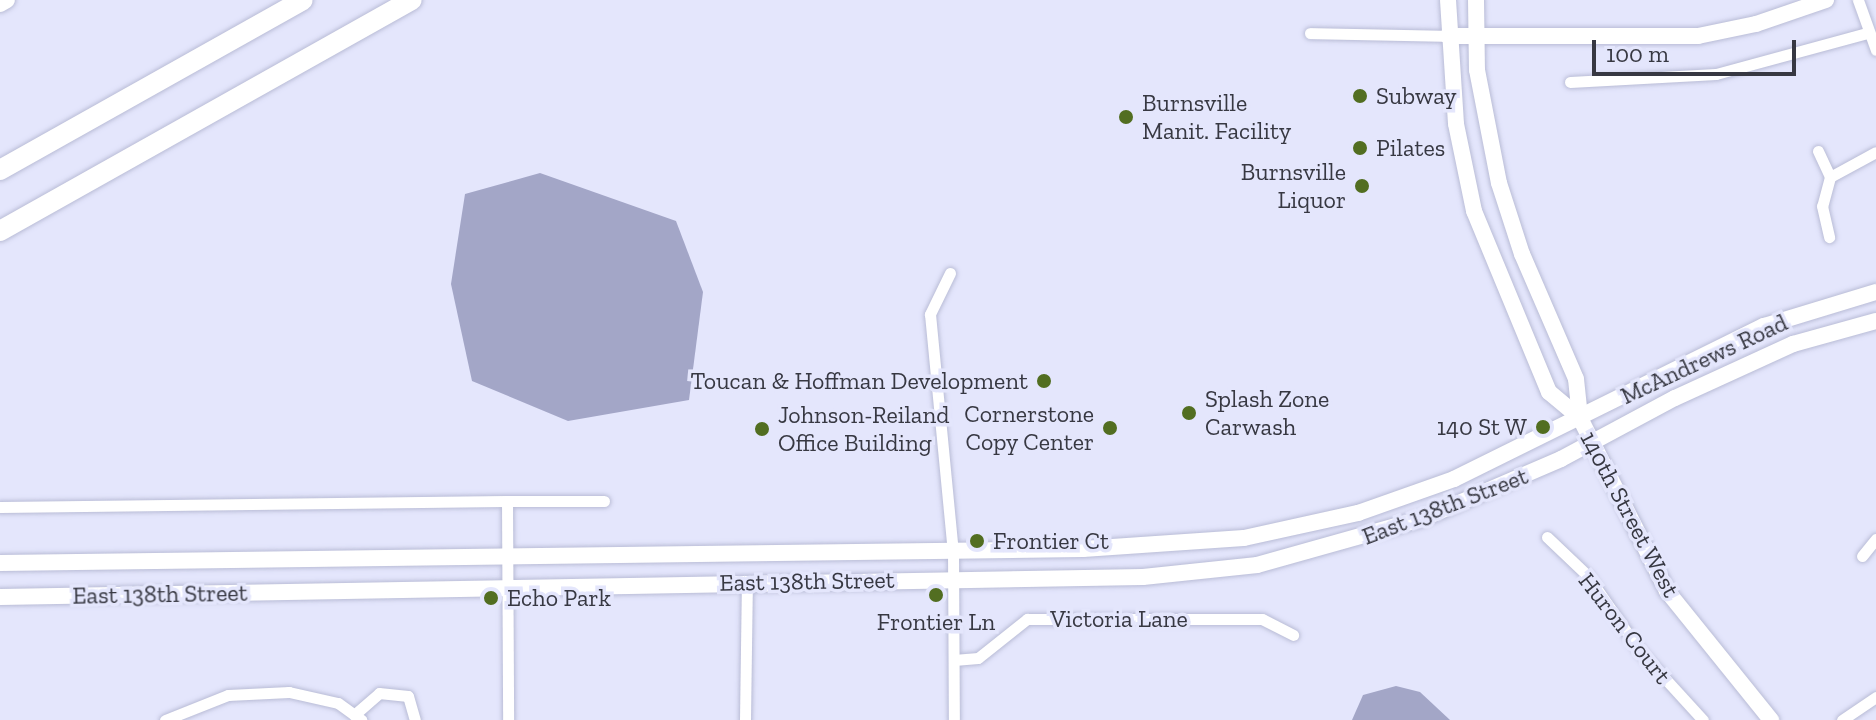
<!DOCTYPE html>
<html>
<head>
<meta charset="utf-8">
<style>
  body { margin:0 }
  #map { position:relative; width:1876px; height:720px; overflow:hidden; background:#e4e6fc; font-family:"Zilla Slab",serif }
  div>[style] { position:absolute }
  .water>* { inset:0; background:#a3a6c7 }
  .roads { filter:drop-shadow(0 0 2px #b9bcd6) drop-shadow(0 0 2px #b9bcd6) }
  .street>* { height:11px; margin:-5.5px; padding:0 5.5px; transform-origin:5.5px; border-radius:5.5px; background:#fff }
  .secondary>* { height:16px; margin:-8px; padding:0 8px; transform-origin:8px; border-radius:8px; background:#fff }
  .highway>* { height:20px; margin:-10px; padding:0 10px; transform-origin:10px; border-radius:10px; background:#fff }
  .dots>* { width:22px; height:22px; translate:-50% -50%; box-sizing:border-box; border:4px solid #e4e6fc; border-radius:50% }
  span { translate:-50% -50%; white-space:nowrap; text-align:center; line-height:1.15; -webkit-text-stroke:7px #e4e6fc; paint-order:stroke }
  .poi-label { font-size:24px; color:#373842 }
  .left { translate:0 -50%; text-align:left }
  .right { translate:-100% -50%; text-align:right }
  .street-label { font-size:24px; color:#373842 }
  .scale { position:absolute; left:1592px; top:40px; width:204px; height:36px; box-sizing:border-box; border:4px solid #373842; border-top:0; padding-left:10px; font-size:24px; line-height:28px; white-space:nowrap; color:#373842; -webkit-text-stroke:6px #e4e6fc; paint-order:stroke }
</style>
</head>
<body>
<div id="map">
  <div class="water">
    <i style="clip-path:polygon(540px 173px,676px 221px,703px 292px,689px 400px,568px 421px,472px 381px,451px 284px,465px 194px)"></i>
    <i style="clip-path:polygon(1396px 686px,1420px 692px,1450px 720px,1352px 720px,1363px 695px)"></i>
  </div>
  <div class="roads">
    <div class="street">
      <i style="left:1858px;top:0;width:53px;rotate:70.2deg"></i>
      <i style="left:1310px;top:33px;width:138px;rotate:1.2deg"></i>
      <i style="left:1570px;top:82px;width:146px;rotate:-3.1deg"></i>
      <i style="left:1716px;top:74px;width:156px;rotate:-15.2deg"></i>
      <i style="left:1818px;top:151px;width:29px;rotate:65deg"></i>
      <i style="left:1830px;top:177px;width:30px;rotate:105deg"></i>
      <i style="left:1822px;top:206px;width:32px;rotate:77deg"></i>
      <i style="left:1830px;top:177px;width:52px;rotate:-28.5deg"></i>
      <i style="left:950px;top:273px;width:46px;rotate:116deg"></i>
      <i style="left:930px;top:314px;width:238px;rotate:84.5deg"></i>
      <i style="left:953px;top:551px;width:169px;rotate:89.7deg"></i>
      <i style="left:507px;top:501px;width:97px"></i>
      <i style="left:0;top:507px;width:507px;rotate:-0.68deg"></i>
      <i style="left:507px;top:501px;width:219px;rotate:89.7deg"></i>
      <i style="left:1547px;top:537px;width:57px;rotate:43.6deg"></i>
      <i style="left:1588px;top:576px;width:90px;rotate:55.4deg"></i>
      <i style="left:1639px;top:650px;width:95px;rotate:47.6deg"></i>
      <i style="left:1862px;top:556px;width:22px;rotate:-51deg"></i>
      <i style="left:954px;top:660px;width:24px;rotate:-5deg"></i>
      <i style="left:978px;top:658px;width:63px;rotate:-38.5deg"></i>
      <i style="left:1027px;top:619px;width:235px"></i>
      <i style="left:1262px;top:619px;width:35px;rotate:27deg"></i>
      <i style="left:354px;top:715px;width:33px;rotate:-41deg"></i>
      <i style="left:379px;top:693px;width:29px;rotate:6deg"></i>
      <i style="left:408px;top:696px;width:25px;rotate:74deg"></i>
      <i style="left:165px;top:720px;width:68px;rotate:-21.6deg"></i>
      <i style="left:228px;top:695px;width:61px;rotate:-2.8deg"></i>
      <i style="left:289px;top:692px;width:50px;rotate:12.7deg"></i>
      <i style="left:338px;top:703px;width:29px;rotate:36deg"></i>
      <i style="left:745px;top:720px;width:138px;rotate:-89.2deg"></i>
      <i style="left:1842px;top:720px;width:41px;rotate:-34.1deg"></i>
    </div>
    <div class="secondary">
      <i style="left:1448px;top:0;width:124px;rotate:86.3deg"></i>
      <i style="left:1456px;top:124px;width:89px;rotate:78.3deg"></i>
      <i style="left:1474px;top:211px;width:196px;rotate:67.5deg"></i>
      <i style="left:1549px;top:392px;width:40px;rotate:40deg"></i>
      <i style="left:1476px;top:0;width:70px;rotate:89.2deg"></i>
      <i style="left:1477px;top:70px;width:115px;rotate:79deg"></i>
      <i style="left:1499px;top:183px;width:75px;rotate:72.1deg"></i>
      <i style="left:1522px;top:254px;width:136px;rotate:66.6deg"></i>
      <i style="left:1576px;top:379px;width:39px;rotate:84deg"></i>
      <i style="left:1580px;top:418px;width:194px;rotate:63.3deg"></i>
      <i style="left:1667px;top:591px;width:166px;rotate:51.1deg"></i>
      <i style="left:0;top:4px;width:8px;rotate:-30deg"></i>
      <i style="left:1448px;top:36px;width:250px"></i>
      <i style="left:1698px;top:36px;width:59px;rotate:-11.7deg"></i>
      <i style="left:1756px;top:24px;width:74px;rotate:-18.9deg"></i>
      <i style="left:0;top:563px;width:1083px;rotate:-0.74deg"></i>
      <i style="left:1083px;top:549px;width:161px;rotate:-3.9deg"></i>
      <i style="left:1244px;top:538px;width:117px;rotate:-12.4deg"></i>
      <i style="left:1358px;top:513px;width:102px;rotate:-19.5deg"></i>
      <i style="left:1454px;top:479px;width:346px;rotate:-26.3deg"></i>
      <i style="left:1764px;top:326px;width:117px;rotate:-16.9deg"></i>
      <i style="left:0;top:597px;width:1143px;rotate:-1deg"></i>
      <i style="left:1143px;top:577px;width:115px;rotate:-6deg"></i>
      <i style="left:1257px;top:565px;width:173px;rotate:-15.7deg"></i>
      <i style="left:1424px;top:518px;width:149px;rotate:-23.3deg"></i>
      <i style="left:1561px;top:459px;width:129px;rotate:-28.2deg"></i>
      <i style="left:1675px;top:398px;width:130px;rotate:-24.6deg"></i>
      <i style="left:1793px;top:344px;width:86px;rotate:-15.5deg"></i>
    </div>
    <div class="highway">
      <i style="left:0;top:170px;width:347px;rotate:-29.3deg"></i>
      <i style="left:0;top:231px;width:472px;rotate:-29.3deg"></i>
    </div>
  </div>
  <div class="dots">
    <i style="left:1360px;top:96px;background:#526e21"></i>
    <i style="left:1126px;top:117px;background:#526e21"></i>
    <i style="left:1360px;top:148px;background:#526e21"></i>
    <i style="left:1362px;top:186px;background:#526e21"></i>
    <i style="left:1044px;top:381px;background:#526e21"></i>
    <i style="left:1189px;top:413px;background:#526e21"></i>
    <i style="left:1543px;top:427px;background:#526e21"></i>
    <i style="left:1110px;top:428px;background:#526e21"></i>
    <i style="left:762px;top:429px;background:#526e21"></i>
    <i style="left:977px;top:541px;background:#526e21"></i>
    <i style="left:936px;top:595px;background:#526e21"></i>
    <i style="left:491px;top:598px;background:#526e21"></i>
  </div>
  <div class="poi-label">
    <span class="left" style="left:1376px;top:96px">Subway</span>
    <span class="left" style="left:1142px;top:117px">Burnsville<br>Manit. Facility</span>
    <span class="left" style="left:1376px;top:148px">Pilates</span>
    <span class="right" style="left:1346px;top:186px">Burnsville<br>Liquor</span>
    <span class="right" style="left:1028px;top:381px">Toucan &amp; Hoffman Development</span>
    <span class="left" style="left:1205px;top:413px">Splash Zone<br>Carwash</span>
    <span class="right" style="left:1094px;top:428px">Cornerstone<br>Copy Center</span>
    <span class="left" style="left:778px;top:429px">Johnson-Reiland<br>Office Building</span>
    <span class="right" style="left:1527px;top:427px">140 St W</span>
    <span class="left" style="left:993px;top:541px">Frontier Ct</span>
    <span class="left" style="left:507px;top:598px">Echo Park</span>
    <span style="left:936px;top:622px">Frontier Ln</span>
  </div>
  <div class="street-label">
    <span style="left:1704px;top:359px;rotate:-25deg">McAndrews Road</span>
    <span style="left:1445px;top:506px;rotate:-21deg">East 138th Street</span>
    <span style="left:1630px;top:514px;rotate:62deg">140th Street West</span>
    <span style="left:807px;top:581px;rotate:-1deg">East 138th Street</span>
    <span style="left:160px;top:594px;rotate:-1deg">East 138th Street</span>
    <span style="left:1119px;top:619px">Victoria Lane</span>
    <span style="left:1625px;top:628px;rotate:52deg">Huron Court</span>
  </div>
  <div class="scale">100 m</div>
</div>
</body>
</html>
